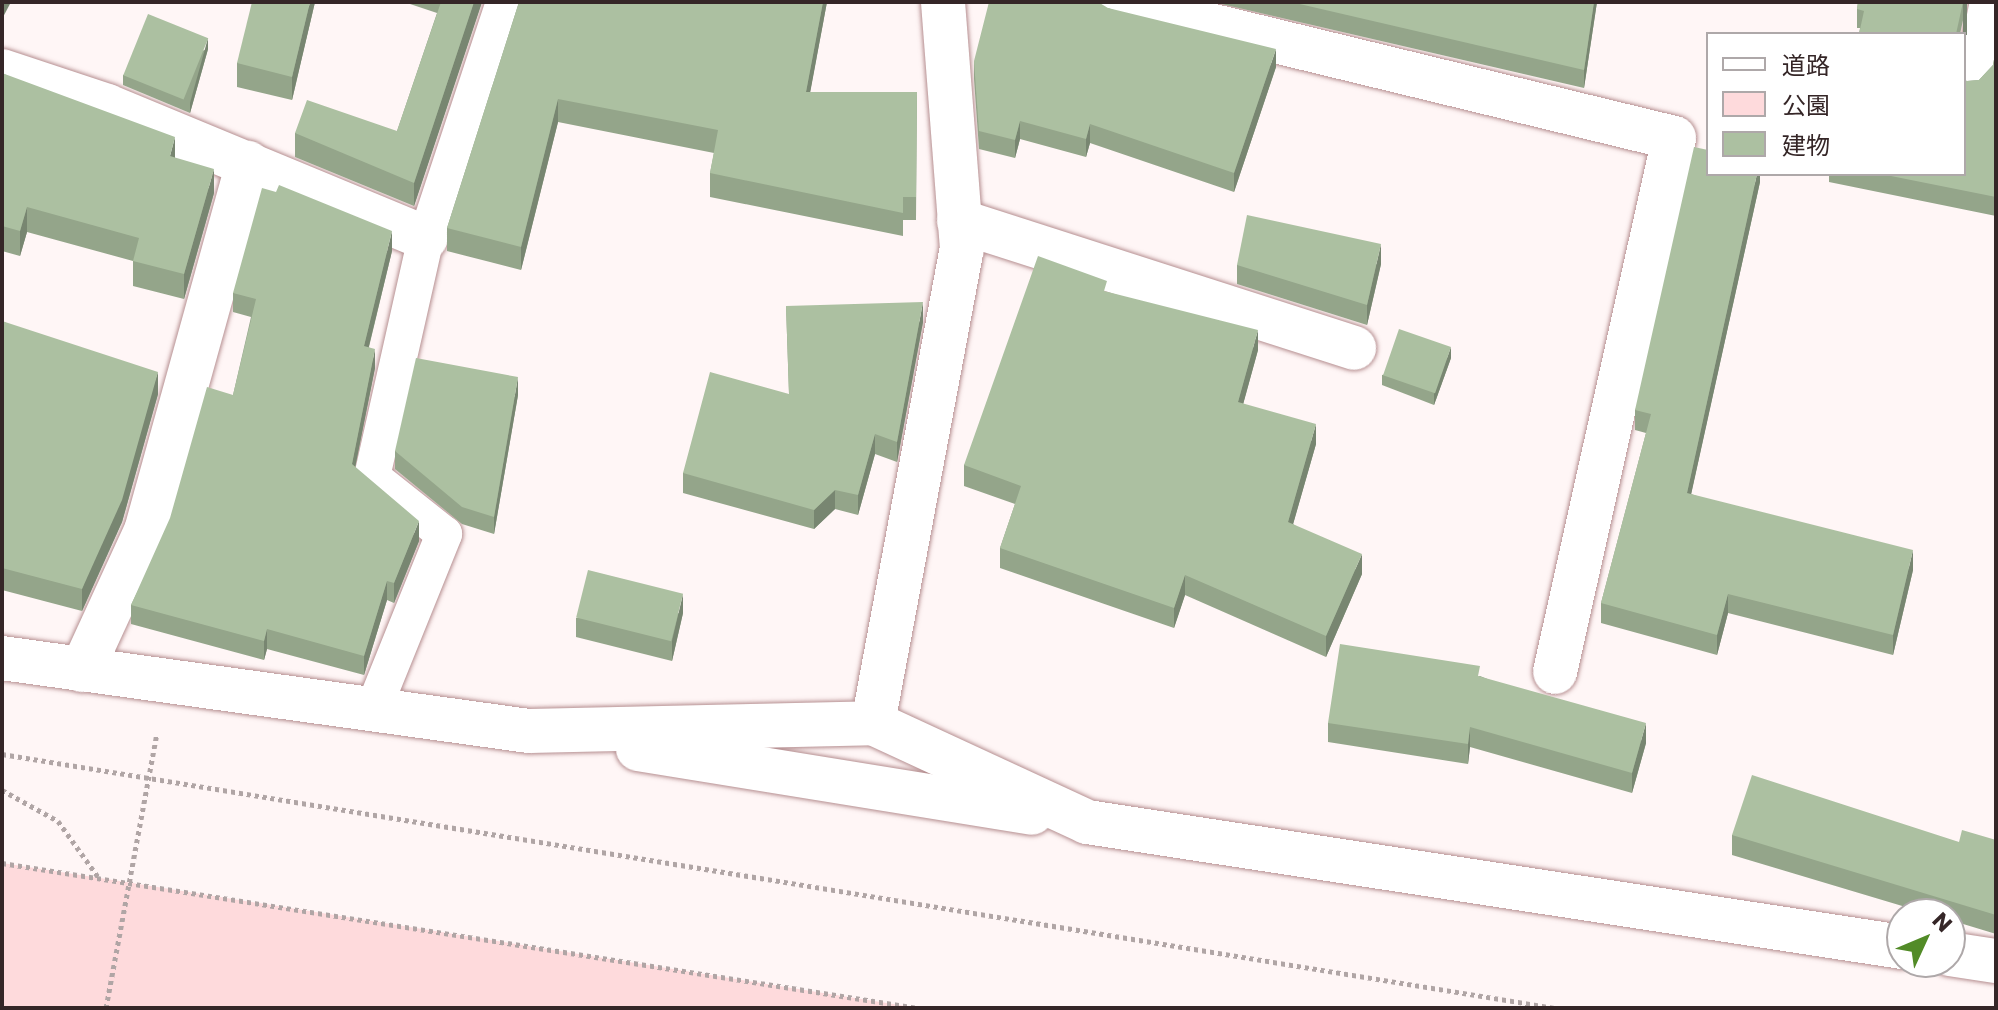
<!DOCTYPE html>
<html>
<head>
<meta charset="utf-8">
<style>
  body { margin:0 }
  #map { position:relative; width:1998px; height:1010px; overflow:hidden; background:#fff6f6; font-family:Poppins,"Noto Sans JP",sans-serif }
  div>[style] { position:absolute }
  .green>* { inset:0; background:#fedadc }
  .path>* { height:5px; margin-top:-2.5px; transform-origin:0; background:repeating-linear-gradient(90deg,#b0a5a5 0 4px,transparent 0 8px) }
  .roads { filter:drop-shadow(0 0 2px #b68f91) drop-shadow(0 0 2px #b68f91) }
  .lane>* { height:36px; margin:-18px; padding:0 18px; transform-origin:18px; border-radius:18px; background:#fff }
  .street>* { height:44px; margin:-22px; padding:0 22px; transform-origin:22px; border-radius:22px; background:#fff }
  .wall>* { inset:0; background:#94a58a }
  .shaded-wall>* { inset:0; background:#788671; transform-origin:0 0 }
  .building>* { inset:0; background:#acc0a1; transform-origin:0 0 }
  span { translate:-50% -50%; white-space:nowrap; text-align:center; line-height:1.15; -webkit-text-stroke:8px #fff; paint-order:stroke }
  .frame { position:absolute; inset:0; border:4px solid #352627; pointer-events:none }
  .legend { position:absolute; left:1706px; top:32px; width:260px; height:144px; box-sizing:border-box; background:#fff; border:2px solid #aea8a9; margin:0; padding:10px 14px; list-style:none; font-size:24px; color:#352627 }
  .legend li { display:flex; align-items:center; gap:16px; height:40px }
  .legend b { width:40px; border:2px solid #aea8a9 }
  .north { position:absolute; left:1886px; top:898px; width:80px; height:80px; box-sizing:border-box; background:#fff; border:2px solid #aea8a9; border-radius:50%; rotate:46deg; font-size:22px; font-weight:700; line-height:32px; text-align:center; color:#352627 }
  .north::after { content:''; display:block; margin:auto; width:28px; height:36px; background:#528b27; clip-path:polygon(50% 0,100% 100%,50% 72%,0 100%) }
</style>
</head>
<body>
<div id="map">
  <div class="green">
    <i style="clip-path:polygon(2px 863px,126px 882px,918px 1008px,2px 1008px)"></i>
  </div>
  <div class="path">
    <i style="left:2px;top:754px;width:1573px;rotate:9.29deg"></i>
    <i style="left:2px;top:790px;width:64px;rotate:29deg"></i>
    <i style="left:58px;top:821px;width:70px;rotate:54.3deg"></i>
    <i style="left:2px;top:863px;width:927px;rotate:9deg"></i>
    <i style="left:106px;top:1008px;width:279px;rotate:-79.5deg"></i>
  </div>
  <div class="roads">
    <div class="lane">
      <i style="left:1972px;top:79px;width:79px;rotate:-78.3deg"></i>
      <i style="left:373px;top:710px;width:190px;rotate:-68deg"></i>
      <i style="left:444px;top:534px;width:92px;rotate:-141.6deg"></i>
      <i style="left:372px;top:477px;width:245px;rotate:-77.3deg"></i>
      <i style="left:426px;top:238px;width:249px;rotate:-71.7deg"></i>
    </div>
    <div class="street">
      <i style="left:1115px;top:2px;width:575px;rotate:13.67deg"></i>
      <i style="left:1674px;top:138px;width:547px;rotate:102.56deg"></i>
      <i style="left:2px;top:71px;width:111px;rotate:18.4deg"></i>
      <i style="left:107px;top:106px;width:345px;rotate:22.5deg"></i>
      <i style="left:959px;top:221px;width:415px;rotate:17.8deg"></i>
      <i style="left:2px;top:658px;width:532px;rotate:7.89deg"></i>
      <i style="left:529px;top:731px;width:344px;rotate:-1.3deg"></i>
      <i style="left:873px;top:723px;width:236px;rotate:24.8deg"></i>
      <i style="left:1087px;top:822px;width:825px;rotate:8.72deg"></i>
      <i style="left:82px;top:670px;width:153px;rotate:-65.3deg"></i>
      <i style="left:146px;top:531px;width:382px;rotate:-74.5deg"></i>
      <i style="left:873px;top:723px;width:482px;rotate:-79.4deg"></i>
      <i style="left:962px;top:249px;width:248px;rotate:-94.4deg"></i>
      <i style="left:638px;top:749px;width:399px;rotate:9.2deg"></i>
      <i style="left:1950px;top:954px;width:47px;rotate:8.7deg"></i>
    </div>
  </div>
  <div class="wall">
    <i style="clip-path:polygon(315px 2px,292px 100px,237px 87px,237px 63px)"></i>
    <i style="clip-path:polygon(404px 2px,482px 2px,414px 206px,295px 157px,295px 133px,397px 131px,437px 13px)"></i>
    <i style="clip-path:polygon(519px 2px,827px 2px,810px 92px,917px 92px,916px 220px,903px 220px,903px 236px,710px 197px,710px 173px,714px 153px,558px 122px,521px 270px,447px 251px,447px 228px)"></i>
    <i style="clip-path:polygon(1213px 2px,1597px 2px,1584px 88px)"></i>
    <i style="clip-path:polygon(1858px 2px,1967px 2px,1960px 34px,1859px 34px,1860px 28px,1857px 28px,1857px 9px)"></i>
    <i style="clip-path:polygon(1108px 8px,1276px 67px,1234px 192px,1090px 143px,1086px 157px,1020px 139px,1015px 158px,979px 149px,974px 79px,974px 61px)"></i>
    <i style="clip-path:polygon(1996px 48px,1996px 216px,1829px 182px,1829px 174px,1964px 174px,1967px 81px,1979px 80px,1993px 65px)"></i>
    <i style="clip-path:polygon(208px 49px,190px 113px,123px 85px,123px 75px)"></i>
    <i style="clip-path:polygon(2px 73px,175px 158px,214px 193px,184px 299px,133px 286px,133px 261px,27px 232px,20px 256px,2px 251px)"></i>
    <i style="clip-path:polygon(1760px 174px,1760px 182px,1691px 494px,1913px 570px,1893px 655px,1728px 613px,1717px 655px,1601px 623px,1601px 603px,1646px 433px,1635px 430px,1635px 410px)"></i>
    <i style="clip-path:polygon(392px 251px,369px 347px,375px 368px,355px 467px,419px 541px,394px 603px,387px 600px,364px 675px,267px 649px,264px 660px,131px 624px,131px 605px,233px 395px,251px 317px,233px 312px,233px 293px)"></i>
    <i style="clip-path:polygon(1381px 264px,1367px 325px,1237px 284px,1237px 265px)"></i>
    <i style="clip-path:polygon(1107px 292px,1258px 350px,1243px 404px,1316px 444px,1293px 524px,1362px 574px,1326px 657px,1185px 595px,1174px 628px,1000px 568px,1000px 548px,1015px 504px,964px 486px,964px 465px)"></i>
    <i style="clip-path:polygon(786px 306px,923px 322px,897px 462px,875px 454px,858px 515px,835px 509px,814px 529px,683px 493px,683px 473px,789px 394px)"></i>
    <i style="clip-path:polygon(2px 321px,158px 394px,122px 522px,82px 611px,2px 590px)"></i>
    <i style="clip-path:polygon(1451px 358px,1434px 405px,1382px 385px,1382px 375px)"></i>
    <i style="clip-path:polygon(518px 395px,494px 534px,462px 524px,395px 469px,395px 451px)"></i>
    <i style="clip-path:polygon(683px 613px,672px 661px,576px 637px,576px 618px)"></i>
    <i style="clip-path:polygon(1480px 676px,1646px 743px,1632px 793px,1470px 747px,1468px 764px,1328px 742px,1328px 723px)"></i>
    <i style="clip-path:polygon(1732px 835px,1959px 842px,1996px 840px,1996px 934px,1950px 920px,1950px 914px,1929px 914px,1732px 855px)"></i>
  </div>
  <div class="shaded-wall">
    <i style="clip-path:polygon(2px 2px,11px 2px,2px 19px)"></i>
    <i style="clip-path:polygon(310px 2px,315px 2px,292px 100px,292px 77px)"></i>
    <i style="clip-path:polygon(474px 2px,482px 2px,414px 206px,414px 183px)"></i>
    <i style="clip-path:polygon(823px 2px,827px 2px,806px 115px,806px 92px)"></i>
    <i style="clip-path:polygon(1594px 2px,1597px 2px,1584px 88px,1584px 70px)"></i>
    <i style="left:1963px;top:2px;width:4px;height:33px"></i>
    <i style="clip-path:polygon(208px 38px,208px 49px,190px 113px,190px 103px)"></i>
    <i style="clip-path:polygon(1276px 49px,1276px 67px,1234px 192px,1234px 173px)"></i>
    <i style="clip-path:polygon(558px 99px,558px 122px,521px 270px,521px 247px)"></i>
    <i style="clip-path:polygon(1020px 121px,1020px 139px,1015px 158px,1015px 140px)"></i>
    <i style="clip-path:polygon(1090px 124px,1090px 143px,1086px 157px,1086px 139px)"></i>
    <i style="clip-path:polygon(175px 137px,175px 161px,170px 156px)"></i>
    <i style="clip-path:polygon(214px 169px,214px 193px,184px 299px,184px 274px)"></i>
    <i style="clip-path:polygon(1757px 174px,1760px 174px,1760px 182px,1687px 513px,1687px 493px)"></i>
    <i style="clip-path:polygon(27px 207px,27px 232px,20px 256px,20px 231px)"></i>
    <i style="clip-path:polygon(392px 231px,392px 251px,364px 366px,364px 346px)"></i>
    <i style="clip-path:polygon(1381px 244px,1381px 264px,1367px 325px,1367px 305px)"></i>
    <i style="clip-path:polygon(923px 302px,923px 322px,897px 462px,897px 442px)"></i>
    <i style="clip-path:polygon(1258px 330px,1258px 350px,1238px 423px,1238px 402px)"></i>
    <i style="clip-path:polygon(1451px 347px,1451px 358px,1434px 405px,1434px 394px)"></i>
    <i style="clip-path:polygon(375px 349px,375px 368px,352px 483px,352px 464px)"></i>
    <i style="clip-path:polygon(158px 372px,158px 394px,122px 522px,82px 611px,82px 589px)"></i>
    <i style="clip-path:polygon(518px 377px,518px 395px,494px 534px,494px 517px)"></i>
    <i style="clip-path:polygon(1316px 424px,1316px 444px,1288px 542px,1288px 522px)"></i>
    <i style="clip-path:polygon(875px 434px,875px 454px,858px 515px,858px 495px)"></i>
    <i style="clip-path:polygon(835px 490px,835px 509px,814px 529px,814px 510px)"></i>
    <i style="clip-path:polygon(419px 521px,419px 541px,394px 603px,394px 583px)"></i>
    <i style="clip-path:polygon(1913px 550px,1913px 570px,1893px 655px,1893px 635px)"></i>
    <i style="clip-path:polygon(1362px 554px,1362px 574px,1326px 657px,1326px 636px)"></i>
    <i style="clip-path:polygon(1185px 575px,1185px 595px,1174px 628px,1174px 608px)"></i>
    <i style="clip-path:polygon(387px 581px,387px 600px,364px 675px,364px 656px)"></i>
    <i style="clip-path:polygon(683px 594px,683px 613px,672px 661px,672px 641px)"></i>
    <i style="clip-path:polygon(1728px 594px,1728px 613px,1717px 655px,1717px 635px)"></i>
    <i style="clip-path:polygon(267px 629px,267px 649px,264px 660px,264px 641px)"></i>
    <i style="clip-path:polygon(1646px 723px,1646px 743px,1632px 793px,1632px 773px)"></i>
    <i style="clip-path:polygon(1470px 727px,1470px 747px,1468px 764px,1468px 744px)"></i>
  </div>
  <div class="building">
    <i style="clip-path:polygon(252px 2px,310px 2px,292px 77px,237px 63px)"></i>
    <i style="clip-path:polygon(441px 2px,474px 2px,414px 183px,295px 133px,307px 100px,397px 131px)"></i>
    <i style="clip-path:polygon(519px 2px,823px 2px,806px 92px,917px 92px,916px 197px,903px 197px,903px 213px,710px 173px,718px 130px,558px 99px,521px 247px,447px 228px)"></i>
    <i style="clip-path:polygon(989px 2px,1098px 2px,1108px 8px,1276px 49px,1234px 173px,1090px 124px,1086px 139px,1020px 121px,1015px 140px,979px 131px,974px 61px)"></i>
    <i style="clip-path:polygon(1291px 2px,1594px 2px,1584px 70px)"></i>
    <i style="clip-path:polygon(1858px 2px,1963px 2px,1956px 34px,1859px 34px,1864px 11px,1857px 9px)"></i>
    <i style="left:148px;top:14px;width:65px;height:66px;rotate:22deg"></i>
    <i style="clip-path:polygon(1996px 48px,1996px 197px,1881px 174px,1964px 174px,1964px 79px,1967px 81px,1979px 80px,1993px 65px)"></i>
    <i style="clip-path:polygon(2px 73px,175px 137px,170px 156px,214px 169px,184px 274px,133px 261px,139px 238px,27px 207px,20px 231px,2px 226px)"></i>
    <i style="clip-path:polygon(1694px 147px,1708px 150px,1708px 174px,1757px 174px,1687px 493px,1913px 550px,1893px 635px,1728px 594px,1717px 635px,1601px 603px,1651px 414px,1635px 410px)"></i>
    <i style="clip-path:polygon(279px 185px,392px 231px,364px 346px,375px 349px,352px 464px,419px 521px,394px 583px,387px 581px,364px 656px,267px 629px,264px 641px,131px 605px,170px 518px,207px 387px,233px 395px,256px 299px,233px 293px,262px 188px,276px 192px)"></i>
    <i style="clip-path:polygon(1247px 215px,1381px 244px,1367px 305px,1237px 265px)"></i>
    <i style="clip-path:polygon(1038px 256px,1107px 281px,1104px 291px,1258px 330px,1238px 402px,1316px 424px,1288px 522px,1362px 554px,1326px 636px,1185px 575px,1174px 608px,1000px 548px,1021px 486px,964px 465px)"></i>
    <i style="clip-path:polygon(923px 302px,897px 442px,875px 434px,858px 495px,835px 490px,814px 510px,683px 473px,710px 372px,789px 394px,786px 306px)"></i>
    <i style="clip-path:polygon(2px 321px,158px 372px,122px 500px,82px 589px,2px 568px)"></i>
    <i style="left:1399px;top:329px;width:55px;height:49px;rotate:19deg"></i>
    <i style="clip-path:polygon(416px 358px,518px 377px,494px 517px,462px 507px,395px 451px)"></i>
    <i style="left:588px;top:570px;width:98px;height:49px;rotate:14deg"></i>
    <i style="clip-path:polygon(1340px 644px,1480px 666px,1478px 676px,1646px 723px,1632px 773px,1470px 727px,1468px 744px,1328px 723px)"></i>
    <i style="clip-path:polygon(1752px 775px,1959px 842px,1962px 830px,1996px 840px,1996px 915px,1732px 835px)"></i>
  </div>
  <div class="frame"></div>
  <ul class="legend">
  <li><b style="height:10px;background:#fff"></b>道路</li>
  <li><b style="height:22px;background:#fedadc"></b>公園</li>
  <li><b style="height:22px;background:#acc0a1"></b>建物</li>
  </ul>
  <div class="north">N</div>
</div>
</body>
</html>
